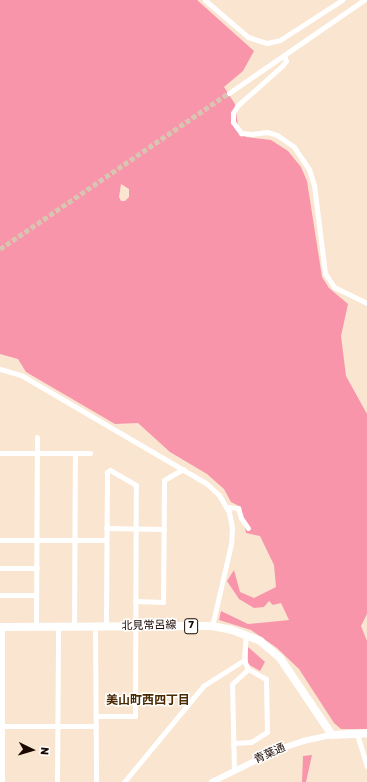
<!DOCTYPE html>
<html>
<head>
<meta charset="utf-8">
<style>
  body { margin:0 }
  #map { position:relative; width:367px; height:782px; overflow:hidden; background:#fae5d0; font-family:Rubik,"Noto Sans JP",sans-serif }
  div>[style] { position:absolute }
  .green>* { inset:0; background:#f895aa }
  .minor-tunnel>* { height:5px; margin-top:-2.5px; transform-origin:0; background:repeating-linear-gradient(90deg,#d8c4b1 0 5px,transparent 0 7.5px) }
  .minor>* { height:5px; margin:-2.5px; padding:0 2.5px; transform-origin:2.5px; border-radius:2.5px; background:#fff }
  .tertiary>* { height:6px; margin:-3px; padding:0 3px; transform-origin:3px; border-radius:3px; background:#fff }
  .primary>* { height:8px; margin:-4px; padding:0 4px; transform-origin:4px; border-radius:4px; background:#fff }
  span { translate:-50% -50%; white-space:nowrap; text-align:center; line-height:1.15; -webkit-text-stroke:3px #fff; paint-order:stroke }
  .shield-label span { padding:1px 3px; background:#fff; border:1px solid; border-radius:3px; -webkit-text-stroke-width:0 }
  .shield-label { font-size:10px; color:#1a0800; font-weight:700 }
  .street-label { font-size:11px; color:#1a0800 }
  .neighbourhood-label { font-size:12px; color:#492900; font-weight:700 }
  .north { position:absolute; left:12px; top:730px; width:40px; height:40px; -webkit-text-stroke:3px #fff; paint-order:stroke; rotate:95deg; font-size:11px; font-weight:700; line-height:16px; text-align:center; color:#1a0800 }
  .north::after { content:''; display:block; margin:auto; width:14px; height:18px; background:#1a0800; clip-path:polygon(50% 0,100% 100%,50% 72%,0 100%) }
</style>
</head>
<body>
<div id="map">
  <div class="green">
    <i style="clip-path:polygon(evenodd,0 0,197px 0,254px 51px,243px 71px,224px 87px,235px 104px,238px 126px,246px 137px,271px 140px,288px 151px,301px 167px,307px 181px,322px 277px,329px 288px,348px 304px,341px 336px,346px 376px,367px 414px,367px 614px,361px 626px,367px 641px,367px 729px,341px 729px,334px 723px,299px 669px,277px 648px,251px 630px,219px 620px,221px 611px,248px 624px,289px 620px,281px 603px,273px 605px,269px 601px,264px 607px,254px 608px,239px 599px,227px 581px,234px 570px,240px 592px,254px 598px,276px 587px,274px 565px,260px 536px,246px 533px,241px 507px,231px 502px,224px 489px,207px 474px,170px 452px,138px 423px,115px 424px,26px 372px,18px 359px,0 354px,0 0,121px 184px,129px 189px,129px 197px,125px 201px,121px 201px,119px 197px,121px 184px)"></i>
    <i style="clip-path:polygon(248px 647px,265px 662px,260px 671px,248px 664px)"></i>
    <i style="clip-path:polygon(312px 755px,306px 782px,302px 782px,303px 756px)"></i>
  </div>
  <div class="minor-tunnel">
    <i style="left:0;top:249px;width:277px;rotate:-34.3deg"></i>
  </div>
  <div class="minor">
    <i style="left:205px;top:0;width:57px;rotate:40.7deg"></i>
    <i style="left:248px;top:37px;width:20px;rotate:18deg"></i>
    <i style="left:267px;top:43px;width:13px;rotate:-13deg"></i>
    <i style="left:280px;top:40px;width:74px;rotate:-32.8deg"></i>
    <i style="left:284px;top:55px;width:6px;rotate:72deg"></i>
    <i style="left:286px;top:61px;width:6px;rotate:129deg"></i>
    <i style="left:282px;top:66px;width:59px;rotate:138.4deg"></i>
    <i style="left:238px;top:105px;width:9px;rotate:122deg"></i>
    <i style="left:233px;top:113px;width:9px;rotate:90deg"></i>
    <i style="left:233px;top:122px;width:14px;rotate:54deg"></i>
    <i style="left:241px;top:133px;width:11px;rotate:5deg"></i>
    <i style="left:252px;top:134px;width:15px;rotate:-8deg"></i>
    <i style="left:267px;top:132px;width:10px;rotate:17deg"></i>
    <i style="left:277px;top:135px;width:21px;rotate:35deg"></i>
    <i style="left:294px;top:147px;width:27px;rotate:56deg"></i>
    <i style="left:309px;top:169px;width:17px;rotate:73deg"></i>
    <i style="left:314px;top:185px;width:89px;rotate:82.9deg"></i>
    <i style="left:325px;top:273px;width:17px;rotate:57deg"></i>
    <i style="left:334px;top:287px;width:37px;rotate:26deg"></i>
    <i style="left:229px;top:93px;width:164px;rotate:-34.6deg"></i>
    <i style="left:0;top:369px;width:22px;rotate:16deg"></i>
    <i style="left:21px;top:375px;width:214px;rotate:30.3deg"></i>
    <i style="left:206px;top:483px;width:18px;rotate:43deg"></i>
    <i style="left:219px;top:495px;width:20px;rotate:60deg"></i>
    <i style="left:229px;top:512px;width:15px;rotate:79deg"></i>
    <i style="left:232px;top:527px;width:17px;rotate:93deg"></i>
    <i style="left:231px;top:544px;width:84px;rotate:103deg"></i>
    <i style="left:0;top:453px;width:90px"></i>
    <i style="left:226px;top:507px;width:12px;rotate:5deg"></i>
    <i style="left:238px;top:508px;width:10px;rotate:73deg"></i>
    <i style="left:241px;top:518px;width:12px;rotate:55deg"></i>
    <i style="left:106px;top:528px;width:58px;rotate:1deg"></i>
    <i style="left:0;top:540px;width:106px"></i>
    <i style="left:0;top:568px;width:37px"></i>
    <i style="left:0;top:595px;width:36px"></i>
    <i style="left:135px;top:601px;width:28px;rotate:2deg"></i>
    <i style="left:163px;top:602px;width:122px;rotate:-89.5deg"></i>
    <i style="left:164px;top:480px;width:22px;rotate:-30deg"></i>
    <i style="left:2px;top:627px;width:155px;rotate:90deg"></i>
    <i style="left:36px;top:627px;width:190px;rotate:-89.7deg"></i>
    <i style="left:74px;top:627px;width:174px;rotate:-89.7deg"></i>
    <i style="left:95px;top:627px;width:155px;rotate:89.6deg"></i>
    <i style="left:96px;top:716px;width:39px"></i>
    <i style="left:135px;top:716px;width:231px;rotate:-89.8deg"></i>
    <i style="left:136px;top:485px;width:30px;rotate:-150deg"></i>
    <i style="left:110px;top:470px;width:4px;rotate:146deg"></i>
    <i style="left:107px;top:472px;width:155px;rotate:90.4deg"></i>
    <i style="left:2px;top:726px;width:94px"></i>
    <i style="left:357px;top:734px;width:34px;rotate:73deg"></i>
    <i style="left:233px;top:743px;width:18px;rotate:-3deg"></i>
    <i style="left:251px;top:742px;width:19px;rotate:-32deg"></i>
    <i style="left:267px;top:732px;width:53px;rotate:-91.1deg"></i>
    <i style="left:266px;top:679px;width:21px;rotate:-151deg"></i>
    <i style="left:248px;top:669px;width:10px;rotate:-114deg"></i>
    <i style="left:234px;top:771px;width:87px;rotate:-91.3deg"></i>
    <i style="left:232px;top:684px;width:22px;rotate:-43deg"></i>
    <i style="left:57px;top:782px;width:155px;rotate:-89.6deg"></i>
    <i style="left:124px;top:782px;width:124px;rotate:-50.5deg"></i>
    <i style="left:203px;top:686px;width:49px;rotate:-32.4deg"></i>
    <i style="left:244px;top:660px;width:26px;rotate:-86deg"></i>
  </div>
  <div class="tertiary">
    <i style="left:212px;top:782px;width:75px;rotate:-26.2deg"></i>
    <i style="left:279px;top:749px;width:25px;rotate:-18deg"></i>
    <i style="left:303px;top:741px;width:30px;rotate:-12deg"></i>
  </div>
  <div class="primary">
    <i style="left:0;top:627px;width:212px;rotate:-0.3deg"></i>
    <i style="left:212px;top:626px;width:20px;rotate:11deg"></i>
    <i style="left:232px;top:630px;width:30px;rotate:21deg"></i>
    <i style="left:260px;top:641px;width:26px;rotate:40deg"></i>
    <i style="left:280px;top:658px;width:93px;rotate:56deg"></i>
    <i style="left:332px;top:735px;width:35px;rotate:-3deg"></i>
  </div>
  <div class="shield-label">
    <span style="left:191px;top:626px">7</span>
  </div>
  <div class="street-label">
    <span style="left:149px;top:626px;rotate:-1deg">北見常呂線</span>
    <span style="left:270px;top:754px;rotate:-24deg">青葉通</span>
  </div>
  <div class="neighbourhood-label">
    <span style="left:148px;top:701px">美山町西四丁目</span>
  </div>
  <div class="north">N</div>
</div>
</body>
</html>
